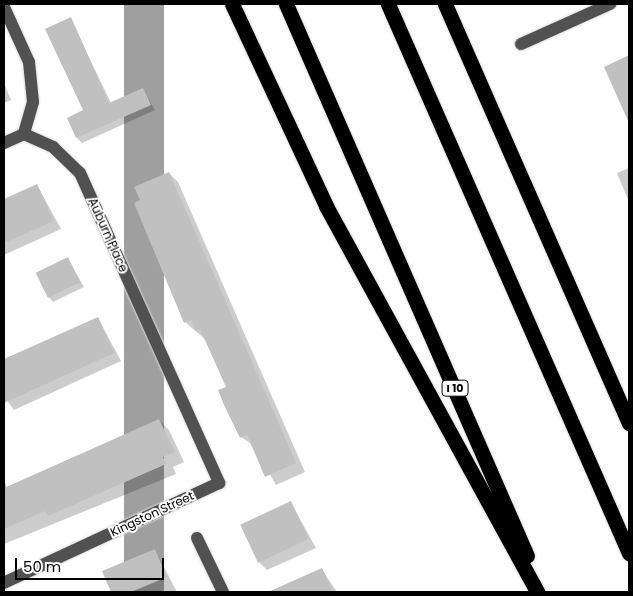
<!DOCTYPE html>
<html>
<head>
<meta charset="utf-8">
<style>
  body { margin:0 }
  #map { position:relative; width:633px; height:596px; overflow:hidden; background:#fff; font-family:Poppins,sans-serif }
  div>[style] { position:absolute }
  .water>* { inset:0; background:#9f9f9f; transform-origin:0 0 }
  .shadow>* { inset:0; background:#0003 }
  .building>* { inset:0; background:#c0c0c0; transform-origin:0 0 }
  .roads { filter:drop-shadow(0 0 1px #dbdbdb) drop-shadow(0 0 1px #dbdbdb) }
  .minor>* { height:12px; margin:-6px; padding:0 6px; transform-origin:6px; border-radius:6px; background:#515151 }
  .highway>* { height:15px; margin:-7.5px; padding:0 7.5px; transform-origin:7.5px; border-radius:7.5px; background:#000 }
  span { translate:-50% -50%; white-space:nowrap; text-align:center; line-height:1.15; -webkit-text-stroke:4px #fff; paint-order:stroke }
  .shield-label span { padding:1px 4px; background:#fff; border:1px solid; border-radius:4px; -webkit-text-stroke-width:0 }
  .shield-label { font-size:11px; color:#000; font-weight:700 }
  .street-label { font-size:12px; color:#000 }
  .frame { position:absolute; inset:0; border:5px solid #000; pointer-events:none }
  .scale { position:absolute; left:15px; top:558px; width:149px; height:22px; box-sizing:border-box; border:2px solid #000; border-top:0; padding-left:6px; font-size:15px; line-height:18px; white-space:nowrap; color:#000; -webkit-text-stroke:4px #fff; paint-order:stroke }
</style>
</head>
<body>
<div id="map">
  <div class="water">
    <i style="left:124px;top:4px;width:40px;height:645px"></i>
  </div>
  <div class="shadow">
    <i style="clip-path:polygon(70px 18px,111px 103px,143px 90px,155px 110px,82px 143px,77px 138px,85px 111px)"></i>
    <i style="clip-path:polygon(629px 57px,629px 109px,628px 110px,606px 67px)"></i>
    <i style="clip-path:polygon(4px 83px,11px 100px,4px 103px)"></i>
    <i style="clip-path:polygon(629px 168px,629px 202px,617px 173px)"></i>
    <i style="clip-path:polygon(169px 173px,178px 182px,305px 472px,276px 485px,253px 445px,241px 437px,228px 387px,206px 340px,185px 322px,141px 201px)"></i>
    <i style="clip-path:polygon(37px 185px,61px 229px,4px 255px,4px 200px)"></i>
    <i style="clip-path:polygon(68px 259px,84px 287px,53px 302px,48px 296px)"></i>
    <i style="clip-path:polygon(98px 318px,121px 361px,14px 410px,4px 396px,4px 360px)"></i>
    <i style="clip-path:polygon(159px 420px,169px 430px,184px 462px,173px 467px,176px 474px,4px 544px,4px 479px,7px 488px)"></i>
    <i style="clip-path:polygon(291px 503px,316px 548px,267px 570px,259px 562px)"></i>
    <i style="clip-path:polygon(155px 550px,177px 592px,112px 592px,104px 572px)"></i>
    <i style="clip-path:polygon(322px 570px,337px 592px,271px 592px)"></i>
  </div>
  <div class="building">
    <i style="clip-path:polygon(71px 17px,109px 103px,143px 88px,151px 105px,76px 138px,67px 118px,83px 110px,45px 29px)"></i>
    <i style="clip-path:polygon(629px 55px,629px 123px,604px 67px)"></i>
    <i style="clip-path:polygon(169px 172px,296px 463px,265px 477px,247px 435px,240px 438px,224px 405px,218px 390px,226px 387px,200px 329px,196px 331px,191px 320px,184px 323px,134px 203px,140px 200px,134px 187px)"></i>
    <i style="clip-path:polygon(37px 184px,54px 221px,4px 243px,4px 199px)"></i>
    <i style="left:68px;top:257px;width:28px;height:36px;rotate:64deg"></i>
    <i style="clip-path:polygon(98px 317px,114px 353px,4px 403px,4px 359px)"></i>
    <i style="clip-path:polygon(159px 419px,175px 452px,163px 457px,166px 464px,48px 516px,45px 511px,4px 529px,4px 488px)"></i>
    <i style="left:291px;top:501px;width:42px;height:56px;rotate:65deg"></i>
    <i style="clip-path:polygon(155px 549px,167px 577px,131px 592px,111px 592px,102px 571px)"></i>
    <i style="clip-path:polygon(322px 568px,333px 592px,268px 592px)"></i>
  </div>
  <div class="roads">
    <div class="minor">
      <i style="left:4px;top:7px;width:60px;rotate:65.6deg"></i>
      <i style="left:29px;top:62px;width:40px;rotate:84.3deg"></i>
      <i style="left:33px;top:102px;width:33px;rotate:106deg"></i>
      <i style="left:24px;top:134px;width:32px;rotate:24deg"></i>
      <i style="left:53px;top:147px;width:37px;rotate:44deg"></i>
      <i style="left:80px;top:173px;width:340px;rotate:65.8deg"></i>
      <i style="left:219px;top:483px;width:237px;rotate:155.1deg"></i>
      <i style="left:521px;top:44px;width:98px;rotate:-24.2deg"></i>
      <i style="left:4px;top:143px;width:22px;rotate:-24deg"></i>
      <i style="left:197px;top:538px;width:60px;rotate:64.3deg"></i>
    </div>
    <div class="highway">
      <i style="left:232px;top:4px;width:223px;rotate:65deg"></i>
      <i style="left:326px;top:206px;width:440px;rotate:61.3deg"></i>
      <i style="left:286px;top:4px;width:602px;rotate:66.41deg"></i>
      <i style="left:388px;top:4px;width:600px;rotate:66.3deg"></i>
      <i style="left:445px;top:4px;width:458px;rotate:66.3deg"></i>
    </div>
  </div>
  <div class="shield-label">
    <span style="left:455px;top:388px">I 10</span>
  </div>
  <div class="street-label">
    <span style="left:108px;top:235px;rotate:66deg">Auburn Place</span>
    <span style="left:152px;top:514px;rotate:-25deg">Kingston Street</span>
  </div>
  <div class="frame"></div>
  <div class="scale">50 m</div>
</div>
</body>
</html>
